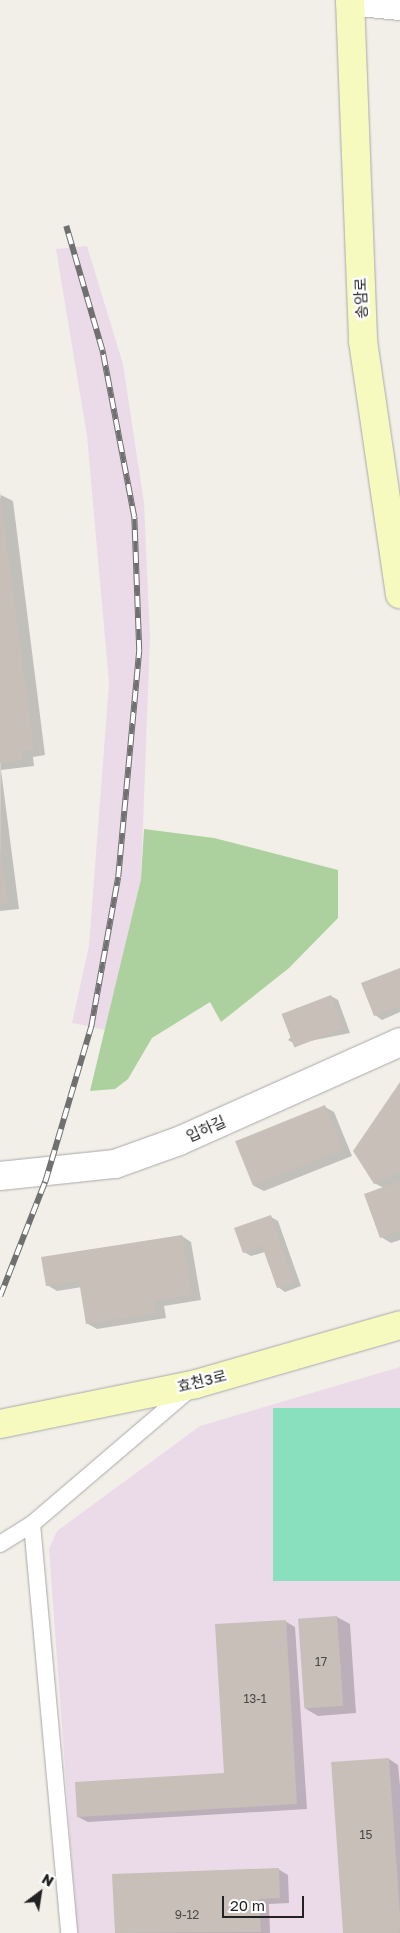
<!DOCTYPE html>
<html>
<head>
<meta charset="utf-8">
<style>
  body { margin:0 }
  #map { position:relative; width:400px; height:1933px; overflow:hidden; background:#f2efe9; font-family:"Golos Text","Noto Sans KR",sans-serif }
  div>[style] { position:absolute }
  .industrial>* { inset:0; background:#ebdbe8 }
  .forest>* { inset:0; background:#add19e }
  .pitch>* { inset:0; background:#88e0be; transform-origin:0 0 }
  .shadow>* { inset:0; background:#0003 }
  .building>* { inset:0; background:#c7bfb8; transform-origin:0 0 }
  .roads { filter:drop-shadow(0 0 1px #a9a9a9) drop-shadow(0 0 1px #a9a9a9) }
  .lane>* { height:16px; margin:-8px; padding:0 8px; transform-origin:8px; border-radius:8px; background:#fff }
  .street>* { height:28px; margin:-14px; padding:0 14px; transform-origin:14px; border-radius:14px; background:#fff }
  .secondary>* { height:28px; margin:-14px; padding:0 14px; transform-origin:14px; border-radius:14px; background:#f7fabf }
  .rail>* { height:5.5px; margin-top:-2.75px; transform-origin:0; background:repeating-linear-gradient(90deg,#fff 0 11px,#707070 0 22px); box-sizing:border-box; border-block:1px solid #707070 }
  span { translate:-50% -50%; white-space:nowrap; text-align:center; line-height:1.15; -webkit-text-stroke:4.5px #fff; paint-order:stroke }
  .number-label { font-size:12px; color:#4b4948 }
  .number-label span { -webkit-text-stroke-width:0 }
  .street-label { font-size:15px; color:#222 }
  .north { position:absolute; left:15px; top:1868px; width:50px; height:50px; -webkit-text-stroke:4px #fff; paint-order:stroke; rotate:31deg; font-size:14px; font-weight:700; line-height:20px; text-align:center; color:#222 }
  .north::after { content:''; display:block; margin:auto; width:18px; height:22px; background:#222; clip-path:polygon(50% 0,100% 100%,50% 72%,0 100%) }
  .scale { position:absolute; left:222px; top:1896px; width:82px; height:22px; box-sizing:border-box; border:2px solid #222; border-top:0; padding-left:6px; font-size:15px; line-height:18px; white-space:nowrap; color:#222; -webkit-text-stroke:4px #fff; paint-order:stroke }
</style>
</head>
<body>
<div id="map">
  <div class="industrial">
    <i style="clip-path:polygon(87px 246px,123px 364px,144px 503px,150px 637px,141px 879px,106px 1030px,72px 1023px,89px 946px,109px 683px,87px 436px,56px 249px)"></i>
    <i style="clip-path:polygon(400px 1367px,400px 1933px,77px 1933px,49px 1549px,57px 1531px,200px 1426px)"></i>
  </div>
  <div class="forest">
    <i style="clip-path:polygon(144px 829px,214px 838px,338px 870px,338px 918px,289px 968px,221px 1022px,210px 1002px,152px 1038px,128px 1079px,115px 1089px,90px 1091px,141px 879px)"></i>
  </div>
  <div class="pitch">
    <i style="left:400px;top:1408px;width:173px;height:127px;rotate:90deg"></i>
  </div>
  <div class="shadow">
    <i style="clip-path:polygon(1px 495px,13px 501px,45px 755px,33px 757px,34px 766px,1px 770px,19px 909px,0 911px)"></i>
    <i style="clip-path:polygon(400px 969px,400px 1012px,382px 1020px,375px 1015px)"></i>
    <i style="clip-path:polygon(331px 996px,338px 1000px,350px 1033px,295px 1044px,288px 1040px)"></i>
    <i style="clip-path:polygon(400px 1084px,400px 1240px,391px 1243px,381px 1237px,384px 1188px,374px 1183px)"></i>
    <i style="clip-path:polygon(325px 1107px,334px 1112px,352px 1156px,264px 1191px,254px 1186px,237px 1142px)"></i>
    <i style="clip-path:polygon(271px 1217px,278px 1221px,301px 1286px,285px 1292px,278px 1287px,265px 1252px,251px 1256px,244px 1252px)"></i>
    <i style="clip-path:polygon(182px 1236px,191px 1242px,201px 1300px,164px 1306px,166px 1318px,97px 1329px,88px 1324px,82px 1287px,57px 1291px,47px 1285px)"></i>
    <i style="clip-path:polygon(337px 1617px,350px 1624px,356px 1713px,318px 1716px,306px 1709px)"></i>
    <i style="clip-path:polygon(285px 1621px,295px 1627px,307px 1809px,88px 1822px,78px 1817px,226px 1774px)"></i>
    <i style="clip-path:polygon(389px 1759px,398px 1765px,400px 1786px,400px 1933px,345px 1933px)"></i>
    <i style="clip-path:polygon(278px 1869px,288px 1875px,289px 1903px,269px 1904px,270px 1933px,116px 1933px,113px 1876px)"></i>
  </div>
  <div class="building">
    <i style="clip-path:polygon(0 492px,34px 749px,22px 751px,24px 760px,0 763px)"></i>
    <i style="clip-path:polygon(0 848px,8px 903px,0 904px)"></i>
    <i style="clip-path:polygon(400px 968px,400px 1006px,374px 1016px,361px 983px)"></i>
    <i style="left:331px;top:995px;width:36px;height:53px;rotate:69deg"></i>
    <i style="clip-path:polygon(400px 1082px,400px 1172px,374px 1184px,353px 1151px)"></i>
    <i style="left:325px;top:1105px;width:48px;height:97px;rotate:68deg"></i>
    <i style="clip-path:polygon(400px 1181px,400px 1231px,380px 1238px,364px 1194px)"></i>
    <i style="clip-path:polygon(271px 1215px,294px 1283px,277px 1288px,262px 1246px,243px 1253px,234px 1228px)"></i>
    <i style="clip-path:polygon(182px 1235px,192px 1295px,154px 1301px,156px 1313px,86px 1324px,79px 1281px,46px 1286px,41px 1257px)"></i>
    <i style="left:337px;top:1616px;width:90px;height:39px;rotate:86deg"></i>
    <i style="clip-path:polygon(286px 1620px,297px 1804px,77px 1817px,75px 1782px,224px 1773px,215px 1624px)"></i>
    <i style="left:389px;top:1758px;width:175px;height:58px;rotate:86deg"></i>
    <i style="clip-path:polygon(279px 1868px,280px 1898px,259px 1899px,261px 1932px,115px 1933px,112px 1874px)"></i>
  </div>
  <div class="roads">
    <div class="lane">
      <i style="left:32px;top:1524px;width:411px;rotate:84.8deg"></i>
      <i style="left:0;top:1544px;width:38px;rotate:-32deg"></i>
      <i style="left:32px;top:1524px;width:208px;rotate:-40.5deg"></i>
    </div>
    <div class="street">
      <i style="left:350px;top:1px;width:50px;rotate:5.7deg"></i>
      <i style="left:0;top:1176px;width:116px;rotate:-6deg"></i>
      <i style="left:115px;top:1164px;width:68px;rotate:-19.8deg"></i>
      <i style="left:179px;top:1141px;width:242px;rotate:-24.1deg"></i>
    </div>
    <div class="secondary">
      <i style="left:350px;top:0;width:341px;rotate:87.8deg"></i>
      <i style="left:363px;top:341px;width:256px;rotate:81.7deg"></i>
      <i style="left:0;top:1424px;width:200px;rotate:-11.5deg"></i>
      <i style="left:196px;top:1384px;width:212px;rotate:-16.1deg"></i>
    </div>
  </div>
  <div class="rail">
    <i style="left:0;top:1296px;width:123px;rotate:-68.5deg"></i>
    <i style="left:45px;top:1182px;width:162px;rotate:-73.5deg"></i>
    <i style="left:91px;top:1027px;width:152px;rotate:-79.8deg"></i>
    <i style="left:118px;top:877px;width:227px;rotate:-84.7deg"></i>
    <i style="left:139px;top:651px;width:134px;rotate:-92.1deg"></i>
    <i style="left:134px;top:517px;width:170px;rotate:-100.8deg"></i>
    <i style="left:102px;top:350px;width:129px;rotate:-106.2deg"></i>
  </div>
  <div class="number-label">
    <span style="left:321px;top:1662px">17</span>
    <span style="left:255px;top:1699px">13-1</span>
    <span style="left:366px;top:1835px">15</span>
    <span style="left:187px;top:1915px">9-12</span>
  </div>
  <div class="street-label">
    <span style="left:361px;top:298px;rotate:-92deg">송암로</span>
    <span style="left:206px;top:1129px;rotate:-24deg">입하길</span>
    <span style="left:202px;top:1381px;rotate:-14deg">효천3로</span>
  </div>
  <div class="north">N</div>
  <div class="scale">20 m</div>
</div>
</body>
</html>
